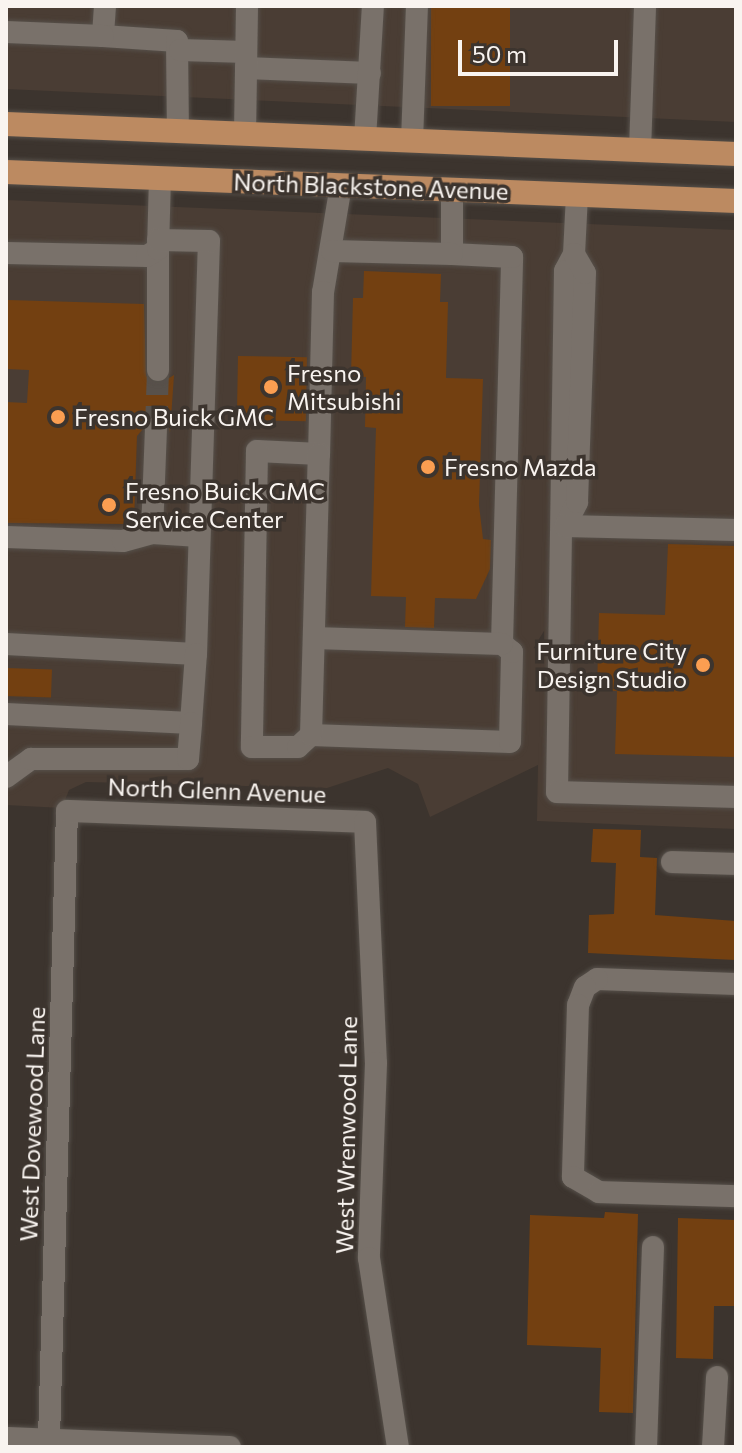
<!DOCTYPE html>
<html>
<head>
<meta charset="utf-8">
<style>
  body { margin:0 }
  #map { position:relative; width:742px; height:1453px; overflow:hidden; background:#3c342e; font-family:Commissioner,sans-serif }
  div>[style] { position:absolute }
  .built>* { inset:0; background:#4a3d34 }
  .building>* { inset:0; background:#734011; transform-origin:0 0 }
  .minor-tunnel>* { height:22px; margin-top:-11px; transform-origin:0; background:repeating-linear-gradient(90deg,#58514b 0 22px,transparent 0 33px) }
  .roads { filter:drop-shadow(0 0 2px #56504a) drop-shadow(0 0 2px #56504a) }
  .minor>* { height:22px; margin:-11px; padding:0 11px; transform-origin:11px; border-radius:11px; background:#79716a }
  .major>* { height:24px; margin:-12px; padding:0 12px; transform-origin:12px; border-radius:12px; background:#bc8a61 }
  .dots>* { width:22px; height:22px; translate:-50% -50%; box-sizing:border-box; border:4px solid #3c342e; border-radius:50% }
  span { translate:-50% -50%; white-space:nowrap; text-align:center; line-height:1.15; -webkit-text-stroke:7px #3c342e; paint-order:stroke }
  .street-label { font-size:24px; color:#f9f4f0 }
  .poi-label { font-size:24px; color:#f9f4f0 }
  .left { translate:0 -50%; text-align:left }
  .right { translate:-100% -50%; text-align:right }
  .frame { position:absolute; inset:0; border:8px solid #f9f4f0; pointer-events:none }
  .scale { position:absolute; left:458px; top:40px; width:160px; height:36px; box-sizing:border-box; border:4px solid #f9f4f0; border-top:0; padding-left:10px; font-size:24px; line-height:28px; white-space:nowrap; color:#f9f4f0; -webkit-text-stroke:6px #3c342e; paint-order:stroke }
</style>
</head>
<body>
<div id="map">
  <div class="built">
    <i style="clip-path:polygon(6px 6px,736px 6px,736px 122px,6px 89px)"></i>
    <i style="clip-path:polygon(6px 200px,736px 230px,736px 829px,537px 821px,538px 765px,430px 817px,418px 784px,388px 768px,327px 788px,86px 782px,69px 790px,62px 808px,6px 805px)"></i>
  </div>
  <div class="building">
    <i style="left:431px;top:6px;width:79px;height:100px"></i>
    <i style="clip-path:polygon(364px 271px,441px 274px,440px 302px,448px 302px,446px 378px,483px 379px,479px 505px,483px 539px,491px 540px,490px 569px,476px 599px,435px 598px,434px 628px,405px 627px,406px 597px,371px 596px,376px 428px,365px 427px,366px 377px,351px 376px,353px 298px,363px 298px)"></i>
    <i style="clip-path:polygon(8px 300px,144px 304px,146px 376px,159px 384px,174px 375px,170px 433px,168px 421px,156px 414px,137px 436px,134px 524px,7px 523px,6px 402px,27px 403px,29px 370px,6px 369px)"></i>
    <i style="left:238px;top:356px;width:69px;height:64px;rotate:1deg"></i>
    <i style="clip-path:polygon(668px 544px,736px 546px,736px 757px,615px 754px,617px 691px,597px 690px,599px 613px,665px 615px)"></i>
    <i style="left:6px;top:668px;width:46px;height:28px;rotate:2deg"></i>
    <i style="clip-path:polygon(593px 829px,641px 830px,640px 857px,657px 858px,655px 915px,736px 921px,736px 960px,588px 953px,589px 915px,614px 914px,616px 863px,591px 862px)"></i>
    <i style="clip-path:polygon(605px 1212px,638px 1214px,633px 1413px,599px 1412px,601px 1348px,527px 1345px,530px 1215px,604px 1218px)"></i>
    <i style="clip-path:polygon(678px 1218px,736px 1220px,736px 1306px,714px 1306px,713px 1359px,676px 1358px)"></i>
  </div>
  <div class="minor-tunnel">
    <i style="left:156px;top:428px;width:58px;rotate:-88deg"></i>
  </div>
  <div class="roads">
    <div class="minor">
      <i style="left:105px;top:6px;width:30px;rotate:94deg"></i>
      <i style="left:103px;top:36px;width:74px;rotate:3.9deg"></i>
      <i style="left:177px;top:41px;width:90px;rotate:89.4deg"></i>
      <i style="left:6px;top:32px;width:97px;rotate:2.4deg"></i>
      <i style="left:180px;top:50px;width:66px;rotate:1.7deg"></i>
      <i style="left:246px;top:68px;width:124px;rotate:2.3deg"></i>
      <i style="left:245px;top:134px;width:128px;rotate:-89.1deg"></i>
      <i style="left:365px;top:139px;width:133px;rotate:-86.6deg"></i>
      <i style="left:412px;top:141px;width:135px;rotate:-87.9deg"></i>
      <i style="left:640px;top:150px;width:144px;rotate:-88deg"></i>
      <i style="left:341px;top:185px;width:109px;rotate:99.5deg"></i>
      <i style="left:323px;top:292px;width:162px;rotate:91.4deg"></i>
      <i style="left:319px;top:454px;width:62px;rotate:-177.2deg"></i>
      <i style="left:257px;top:451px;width:296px;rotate:91deg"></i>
      <i style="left:252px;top:747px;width:46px"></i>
      <i style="left:298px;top:747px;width:18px;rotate:-43deg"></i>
      <i style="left:311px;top:735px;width:199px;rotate:2deg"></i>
      <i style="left:510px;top:742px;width:90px;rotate:-88.7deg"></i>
      <i style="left:512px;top:652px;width:13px;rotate:-141deg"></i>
      <i style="left:502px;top:644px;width:387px;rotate:-88.5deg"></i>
      <i style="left:512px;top:257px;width:60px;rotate:-177.1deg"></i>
      <i style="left:452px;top:254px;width:64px;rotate:-90deg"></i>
      <i style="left:577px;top:195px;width:59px;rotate:92.9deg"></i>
      <i style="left:574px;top:254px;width:19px;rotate:118deg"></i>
      <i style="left:565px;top:271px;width:521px;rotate:90.88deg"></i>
      <i style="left:557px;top:792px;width:179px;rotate:1.6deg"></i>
      <i style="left:158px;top:249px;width:121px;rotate:90deg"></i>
      <i style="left:332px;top:251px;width:120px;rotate:1.4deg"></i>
      <i style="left:6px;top:253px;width:141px;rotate:1.2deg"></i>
      <i style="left:147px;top:256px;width:13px;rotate:-32deg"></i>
      <i style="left:158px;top:249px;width:71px;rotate:-88.4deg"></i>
      <i style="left:156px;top:428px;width:105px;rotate:92.2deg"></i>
      <i style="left:152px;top:533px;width:47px;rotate:3.7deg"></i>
      <i style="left:565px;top:526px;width:27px;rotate:-63deg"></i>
      <i style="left:577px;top:502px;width:229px;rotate:-88deg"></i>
      <i style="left:585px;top:273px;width:22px;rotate:-120deg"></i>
      <i style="left:565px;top:526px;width:171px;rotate:1.3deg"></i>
      <i style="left:6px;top:537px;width:117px;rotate:2deg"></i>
      <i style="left:123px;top:541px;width:30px;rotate:-15deg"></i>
      <i style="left:314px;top:638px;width:188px;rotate:1.8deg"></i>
      <i style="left:6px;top:644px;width:190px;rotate:3deg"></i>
      <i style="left:196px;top:654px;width:413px;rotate:-88.2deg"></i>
      <i style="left:209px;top:241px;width:51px;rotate:-178.9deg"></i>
      <i style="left:6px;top:714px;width:185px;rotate:2.8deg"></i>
      <i style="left:191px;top:723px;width:69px;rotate:-85.9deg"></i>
      <i style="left:311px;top:735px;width:281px;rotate:-88.4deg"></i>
      <i style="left:6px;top:777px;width:31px;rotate:-36deg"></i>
      <i style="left:31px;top:759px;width:157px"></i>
      <i style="left:188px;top:759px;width:36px;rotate:-85deg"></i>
      <i style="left:672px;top:862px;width:64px;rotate:1.8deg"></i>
      <i style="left:736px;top:984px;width:139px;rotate:-177.9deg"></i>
      <i style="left:597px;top:979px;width:14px;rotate:146deg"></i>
      <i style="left:585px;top:987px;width:19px;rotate:111deg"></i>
      <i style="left:578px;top:1005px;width:172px;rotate:91.7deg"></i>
      <i style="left:573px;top:1177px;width:30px;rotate:30deg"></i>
      <i style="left:599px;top:1192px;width:137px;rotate:1.7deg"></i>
      <i style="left:6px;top:1438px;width:224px;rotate:2.3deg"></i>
      <i style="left:49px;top:1439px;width:628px;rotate:-88.36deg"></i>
      <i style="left:67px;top:811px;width:298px;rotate:2.1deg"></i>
      <i style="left:365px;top:822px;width:241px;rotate:87.4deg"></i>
      <i style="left:376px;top:1063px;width:195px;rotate:92.1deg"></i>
      <i style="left:369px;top:1258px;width:191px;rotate:81.3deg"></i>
      <i style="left:646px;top:1447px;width:200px;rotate:-88deg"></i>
      <i style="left:713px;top:1447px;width:70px;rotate:-86.7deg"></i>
    </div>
    <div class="major">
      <i style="left:6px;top:124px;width:731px;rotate:2.35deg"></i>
      <i style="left:6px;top:172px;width:731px;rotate:2.27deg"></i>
    </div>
  </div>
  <div class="dots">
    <i style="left:271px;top:387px;background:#fb9e51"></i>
    <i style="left:58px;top:417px;background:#fb9e51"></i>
    <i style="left:428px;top:467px;background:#fb9e51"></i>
    <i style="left:109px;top:505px;background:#fb9e51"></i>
    <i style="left:703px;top:665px;background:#fb9e51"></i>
  </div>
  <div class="street-label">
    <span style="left:371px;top:186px;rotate:2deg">North Blackstone Avenue</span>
    <span style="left:217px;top:790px;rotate:2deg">North Glenn Avenue</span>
    <span style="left:32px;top:1124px;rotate:-88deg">West Dovewood Lane</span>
    <span style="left:346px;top:1135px;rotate:-89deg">West Wrenwood Lane</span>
  </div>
  <div class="poi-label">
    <span class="left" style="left:287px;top:387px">Fresno<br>Mitsubishi</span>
    <span class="left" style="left:74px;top:417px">Fresno Buick GMC</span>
    <span class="left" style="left:444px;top:467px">Fresno Mazda</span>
    <span class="left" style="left:125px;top:505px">Fresno Buick GMC<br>Service Center</span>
    <span class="right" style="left:687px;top:665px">Furniture City<br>Design Studio</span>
  </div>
  <div class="frame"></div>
  <div class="scale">50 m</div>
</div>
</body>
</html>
